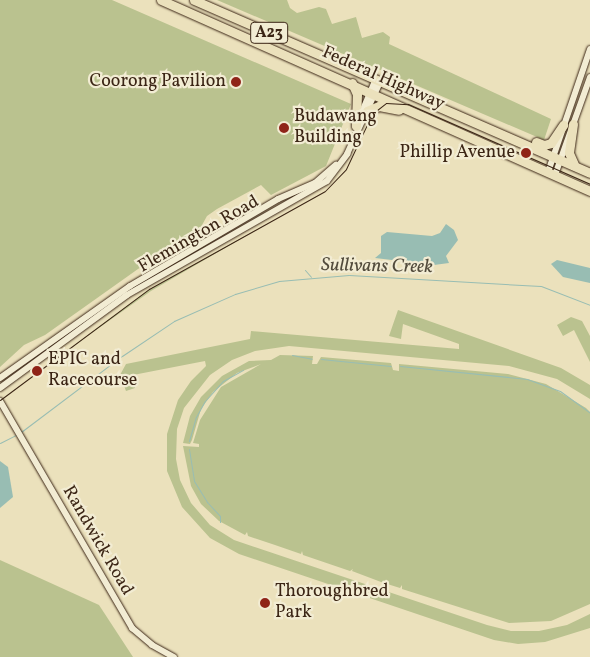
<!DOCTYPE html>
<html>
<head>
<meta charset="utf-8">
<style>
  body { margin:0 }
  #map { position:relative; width:590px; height:657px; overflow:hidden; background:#ebe1bc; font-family:Vollkorn,serif }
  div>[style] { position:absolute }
  .green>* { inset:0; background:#bac28f }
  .water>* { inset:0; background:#98bdb3 }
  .stream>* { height:1px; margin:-0.5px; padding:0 0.5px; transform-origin:0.5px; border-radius:0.5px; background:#98bdb3 }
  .roads { filter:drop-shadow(0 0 1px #3b2515) drop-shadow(0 0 1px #3b2515) }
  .secondary>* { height:6px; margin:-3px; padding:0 3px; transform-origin:3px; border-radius:3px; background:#f2ecd3 }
  .highway>* { height:9px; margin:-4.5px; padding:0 4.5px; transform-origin:4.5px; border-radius:4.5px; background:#ebe1bc }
  .tram>* { height:1px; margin:-0.5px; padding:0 0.5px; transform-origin:0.5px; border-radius:0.5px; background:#3b2515 }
  .dots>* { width:14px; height:14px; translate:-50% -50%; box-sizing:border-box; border:2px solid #f2ecd3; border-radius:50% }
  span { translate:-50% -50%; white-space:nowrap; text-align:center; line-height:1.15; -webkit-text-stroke:4.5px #f2ecd3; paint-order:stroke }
  .shield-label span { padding:1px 4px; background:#f2ecd3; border:1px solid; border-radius:4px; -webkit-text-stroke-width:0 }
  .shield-label { font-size:16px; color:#3b2515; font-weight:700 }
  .street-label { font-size:18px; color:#3b2515 }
  .poi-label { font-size:18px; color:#3b2515 }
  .right { translate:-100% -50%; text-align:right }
  .left { translate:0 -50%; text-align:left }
  .water-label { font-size:19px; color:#524b3c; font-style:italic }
</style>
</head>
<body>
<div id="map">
  <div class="green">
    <i style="clip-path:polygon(0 0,112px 0,351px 104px,326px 166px,271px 195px,261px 185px,217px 209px,207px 216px,196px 236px,138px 269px,45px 335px,24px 345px,0 367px)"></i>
    <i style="clip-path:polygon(217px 0,287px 0,290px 8px,297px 13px,319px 7px,326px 9px,332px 24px,356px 17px,362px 38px,383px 32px,390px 37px,389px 44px,551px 119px,544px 140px)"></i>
    <i style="clip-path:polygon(261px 227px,151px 291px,65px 352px,146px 292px)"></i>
    <i style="clip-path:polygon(398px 310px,561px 368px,590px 385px,590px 399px,557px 379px,509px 366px,289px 346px,255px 351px,232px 360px,210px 375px,184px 408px,177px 429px,176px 459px,180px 480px,191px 503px,210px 525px,234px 540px,487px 625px,511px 631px,539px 631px,567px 625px,590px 614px,590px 628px,545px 642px,518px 644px,494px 640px,239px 554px,210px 538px,182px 507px,167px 471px,167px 434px,178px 400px,191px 381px,206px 366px,205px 361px,133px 375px,135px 388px,126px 391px,120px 375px,126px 364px,250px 339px,251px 331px,459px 349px,459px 344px,403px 324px,401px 339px,389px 336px)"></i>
    <i style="clip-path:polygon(571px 317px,582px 321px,590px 336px,590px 362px,574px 330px,563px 336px,557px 325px)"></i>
    <i style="clip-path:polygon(280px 355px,313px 356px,312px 364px,317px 364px,321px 357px,391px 363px,393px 370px,399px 371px,399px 364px,508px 374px,546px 384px,586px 408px,590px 412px,590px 604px,551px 621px,509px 623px,402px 589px,402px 585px,400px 588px,381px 582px,352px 571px,353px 569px,350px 571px,303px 555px,302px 551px,301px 554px,275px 545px,248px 536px,247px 532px,245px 535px,219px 521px,201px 504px,191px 486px,183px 446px,199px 447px,199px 444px,193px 443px,200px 420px,221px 387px,261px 364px,237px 373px,213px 392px,201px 409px,192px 440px,190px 444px,183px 443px,190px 416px,201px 397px,222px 376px,249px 361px,271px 360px)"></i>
    <i style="clip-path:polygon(0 560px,99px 605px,133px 657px,0 657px)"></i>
  </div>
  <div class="water">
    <i style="clip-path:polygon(446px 224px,454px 230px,458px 240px,446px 256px,449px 263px,434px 265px,375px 258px,381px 253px,381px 236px,387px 232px,432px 236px,440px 233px)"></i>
    <i style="clip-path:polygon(557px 260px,590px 268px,590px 283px,563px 277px,551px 264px)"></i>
    <i style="clip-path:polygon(0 461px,8px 467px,13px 497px,0 508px)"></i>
  </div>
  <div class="stream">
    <i style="left:305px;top:270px;width:9px;rotate:49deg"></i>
    <i style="left:292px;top:355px;width:20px;rotate:11deg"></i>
    <i style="left:321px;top:359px;width:70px;rotate:5.7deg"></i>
    <i style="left:400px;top:366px;width:128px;rotate:5.8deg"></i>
    <i style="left:527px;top:379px;width:35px;rotate:20deg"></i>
    <i style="left:560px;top:391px;width:37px;rotate:36deg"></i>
    <i style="left:21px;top:432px;width:126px;rotate:-37deg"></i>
    <i style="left:122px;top:356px;width:63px;rotate:-33.9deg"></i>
    <i style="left:174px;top:321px;width:67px;rotate:-23.9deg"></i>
    <i style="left:235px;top:294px;width:46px;rotate:-16.5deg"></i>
    <i style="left:279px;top:281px;width:70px;rotate:-4.9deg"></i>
    <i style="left:349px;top:275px;width:192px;rotate:3.3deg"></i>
    <i style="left:541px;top:286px;width:53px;rotate:21.2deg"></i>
    <i style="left:189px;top:441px;width:25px;rotate:-74deg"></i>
    <i style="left:196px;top:417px;width:18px;rotate:-61deg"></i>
    <i style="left:205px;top:401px;width:27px;rotate:-48deg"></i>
    <i style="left:223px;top:381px;width:23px;rotate:-29deg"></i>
    <i style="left:0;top:443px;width:18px;rotate:-27deg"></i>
    <i style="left:189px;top:449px;width:32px;rotate:81deg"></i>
    <i style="left:194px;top:481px;width:25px;rotate:58deg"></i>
    <i style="left:207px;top:502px;width:19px;rotate:47deg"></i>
    <i style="left:220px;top:516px;width:6px;rotate:90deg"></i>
  </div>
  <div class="roads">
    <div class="secondary">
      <i style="left:359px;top:119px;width:41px;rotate:-67.2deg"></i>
      <i style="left:548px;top:172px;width:130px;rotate:-71.1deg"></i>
      <i style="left:555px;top:175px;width:104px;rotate:-70.3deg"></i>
      <i style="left:0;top:378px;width:159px;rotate:-35.3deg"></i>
      <i style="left:130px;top:286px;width:172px;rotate:-30.4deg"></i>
      <i style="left:278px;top:199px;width:40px;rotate:-23.4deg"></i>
      <i style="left:315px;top:183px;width:28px;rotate:-41deg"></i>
      <i style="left:0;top:388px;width:157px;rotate:-36.2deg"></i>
      <i style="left:127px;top:295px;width:230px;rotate:-29.7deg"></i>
      <i style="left:327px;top:181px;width:34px;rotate:-53deg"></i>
      <i style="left:347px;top:154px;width:79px;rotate:-65.4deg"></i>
      <i style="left:0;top:401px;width:263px;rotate:59.8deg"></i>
      <i style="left:132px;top:628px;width:26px;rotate:40deg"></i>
      <i style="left:152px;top:645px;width:25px;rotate:29deg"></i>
    </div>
    <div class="highway">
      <i style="left:161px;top:0;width:470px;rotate:24deg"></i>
      <i style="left:194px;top:0;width:432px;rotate:23.6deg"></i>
      <i style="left:352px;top:83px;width:12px;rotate:66deg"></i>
      <i style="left:357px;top:94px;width:32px;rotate:92deg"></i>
      <i style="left:367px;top:111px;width:13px;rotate:-23deg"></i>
      <i style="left:379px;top:106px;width:20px;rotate:11deg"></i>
      <i style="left:573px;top:124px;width:29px;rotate:98deg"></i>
      <i style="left:569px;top:153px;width:12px;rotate:66deg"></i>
      <i style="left:536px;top:142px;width:9px;rotate:21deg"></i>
      <i style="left:544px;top:145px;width:7px;rotate:-16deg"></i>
      <i style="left:551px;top:143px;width:22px;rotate:-56deg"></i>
    </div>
  </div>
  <div class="tram">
    <i style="left:0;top:400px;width:186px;rotate:-36.7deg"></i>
    <i style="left:149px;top:289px;width:201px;rotate:-29.1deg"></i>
    <i style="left:325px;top:191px;width:30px;rotate:-46deg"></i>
    <i style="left:346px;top:169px;width:61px;rotate:-64.7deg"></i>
    <i style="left:372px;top:114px;width:18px;rotate:-38deg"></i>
    <i style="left:386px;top:103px;width:22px;rotate:3deg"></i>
    <i style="left:408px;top:104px;width:199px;rotate:23.7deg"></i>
  </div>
  <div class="dots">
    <i style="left:236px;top:82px;background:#8f2418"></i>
    <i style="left:284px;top:128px;background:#8f2418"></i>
    <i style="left:526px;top:153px;background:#8f2418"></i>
    <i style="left:37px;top:371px;background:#8f2418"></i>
    <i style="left:265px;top:603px;background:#8f2418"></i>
  </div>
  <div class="shield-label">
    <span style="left:269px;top:33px">A23</span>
  </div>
  <div class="street-label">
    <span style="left:383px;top:79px;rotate:24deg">Federal Highway</span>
    <span style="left:199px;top:235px;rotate:-30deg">Flemington Road</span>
    <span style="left:97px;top:541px;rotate:60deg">Randwick Road</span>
  </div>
  <div class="poi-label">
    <span class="right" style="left:226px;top:82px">Coorong Pavilion</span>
    <span class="left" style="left:294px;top:128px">Budawang<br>Building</span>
    <span class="right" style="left:515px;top:153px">Phillip Avenue</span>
    <span class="left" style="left:48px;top:371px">EPIC and<br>Racecourse</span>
    <span class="left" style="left:275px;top:603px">Thoroughbred<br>Park</span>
  </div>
  <div class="water-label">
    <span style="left:377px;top:267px;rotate:1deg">Sullivans Creek</span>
  </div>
</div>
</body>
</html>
